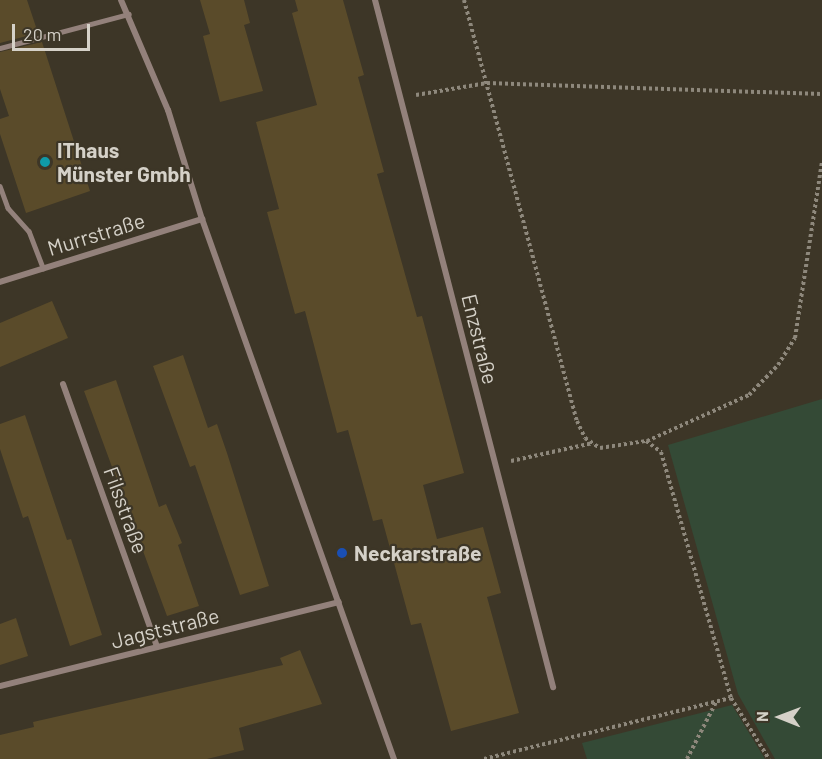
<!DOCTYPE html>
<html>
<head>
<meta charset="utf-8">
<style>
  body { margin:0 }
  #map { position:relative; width:822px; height:759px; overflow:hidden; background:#3d3627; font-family:Barlow,sans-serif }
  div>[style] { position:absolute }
  .green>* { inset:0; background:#344a36 }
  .building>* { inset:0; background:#5a4b2a }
  .path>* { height:4px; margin-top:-2px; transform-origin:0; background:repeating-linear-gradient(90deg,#8e887c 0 3px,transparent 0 6px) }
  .service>* { height:4.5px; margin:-2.25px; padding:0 2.25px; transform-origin:2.25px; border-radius:2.25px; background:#93817b }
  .minor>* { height:6px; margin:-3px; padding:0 3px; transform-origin:3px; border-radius:3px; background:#93817b }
  .dots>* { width:16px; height:16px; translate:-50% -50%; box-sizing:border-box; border:3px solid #3d3627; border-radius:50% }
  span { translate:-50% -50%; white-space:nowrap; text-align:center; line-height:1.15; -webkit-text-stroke:4.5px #3d3627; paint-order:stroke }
  .poi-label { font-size:21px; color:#d5d1c8; font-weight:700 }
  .left { translate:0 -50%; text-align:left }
  .street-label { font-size:21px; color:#d5d1c8 }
  .north { position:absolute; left:750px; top:687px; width:60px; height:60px; -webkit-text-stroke:4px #3d3627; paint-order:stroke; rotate:271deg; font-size:16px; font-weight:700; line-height:24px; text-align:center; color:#d5d1c8 }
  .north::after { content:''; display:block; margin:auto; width:21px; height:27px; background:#d5d1c8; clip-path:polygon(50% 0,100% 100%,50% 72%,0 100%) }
  .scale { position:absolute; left:12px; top:24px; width:78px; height:27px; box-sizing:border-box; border:3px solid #d5d1c8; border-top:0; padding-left:8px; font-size:18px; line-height:21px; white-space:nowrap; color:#d5d1c8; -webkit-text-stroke:4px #3d3627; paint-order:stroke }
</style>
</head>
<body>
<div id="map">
  <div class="green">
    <i style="clip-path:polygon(822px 399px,822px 759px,775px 759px,738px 694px,668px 445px)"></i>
    <i style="clip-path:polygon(732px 705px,765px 759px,587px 759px,582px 743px)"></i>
  </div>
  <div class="building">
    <i style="clip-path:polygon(0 0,27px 0,38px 33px,0 43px)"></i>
    <i style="clip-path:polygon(200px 0,244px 0,250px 23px,244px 25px,263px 91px,220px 102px,203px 36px,210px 34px)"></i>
    <i style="clip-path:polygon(295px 0,343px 0,364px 75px,358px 77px,384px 172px,377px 174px,417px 317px,422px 316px,464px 473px,423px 485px,437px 539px,483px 527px,501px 593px,487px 597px,519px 713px,451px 731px,421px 623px,411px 625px,382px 519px,373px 521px,348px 430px,337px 433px,305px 311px,295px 314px,267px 212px,279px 209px,256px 122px,317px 105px,292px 13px,298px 11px)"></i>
    <i style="clip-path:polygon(42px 42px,90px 191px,26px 213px,0 134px,0 119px,9px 116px,0 89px,0 52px)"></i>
    <i style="clip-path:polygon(52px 301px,68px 338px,0 367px,0 323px)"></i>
    <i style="clip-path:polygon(183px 355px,208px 428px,217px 424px,227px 453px,269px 586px,240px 595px,195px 465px,190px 467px,153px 366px)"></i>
    <i style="clip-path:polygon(116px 380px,159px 507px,166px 504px,182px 543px,178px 545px,199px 606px,167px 616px,84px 391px)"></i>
    <i style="clip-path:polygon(25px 415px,67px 540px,71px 539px,102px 635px,70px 646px,28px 516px,23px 518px,0 449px,0 424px)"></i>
    <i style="clip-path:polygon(16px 618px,28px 656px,0 665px,0 624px)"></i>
    <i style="clip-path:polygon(300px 650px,322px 704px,239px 728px,244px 750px,207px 759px,0 759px,0 735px,34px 727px,33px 722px,283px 665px,280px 658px)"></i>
  </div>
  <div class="path">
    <i style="left:464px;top:0;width:436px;rotate:75deg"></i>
    <i style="left:577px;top:421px;width:19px;rotate:65deg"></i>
    <i style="left:585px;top:438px;width:18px;rotate:34deg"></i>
    <i style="left:600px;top:448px;width:47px;rotate:-8.7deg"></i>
    <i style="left:646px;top:441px;width:19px;rotate:36deg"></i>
    <i style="left:661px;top:452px;width:256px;rotate:74.1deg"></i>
    <i style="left:731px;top:698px;width:72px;rotate:58.1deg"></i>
    <i style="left:416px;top:95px;width:72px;rotate:-9.6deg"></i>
    <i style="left:487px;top:83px;width:335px;rotate:1.9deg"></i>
    <i style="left:647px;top:441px;width:112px;rotate:-24.3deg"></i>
    <i style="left:749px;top:395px;width:42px;rotate:-46deg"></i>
    <i style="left:778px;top:365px;width:32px;rotate:-58deg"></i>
    <i style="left:795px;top:338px;width:179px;rotate:-81.3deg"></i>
    <i style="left:511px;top:461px;width:84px;rotate:-12.4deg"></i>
    <i style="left:484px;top:759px;width:254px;rotate:-13.9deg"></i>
    <i style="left:687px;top:759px;width:64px;rotate:-63deg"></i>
  </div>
  <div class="service">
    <i style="left:0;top:48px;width:133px;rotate:-14.8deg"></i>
    <i style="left:0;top:186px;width:23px;rotate:70deg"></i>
    <i style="left:8px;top:208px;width:31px;rotate:48deg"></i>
    <i style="left:29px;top:231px;width:40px;rotate:69deg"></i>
  </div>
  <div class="minor">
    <i style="left:121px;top:0;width:120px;rotate:66.9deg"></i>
    <i style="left:168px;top:110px;width:114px;rotate:72.7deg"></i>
    <i style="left:202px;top:219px;width:573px;rotate:70.43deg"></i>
    <i style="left:375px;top:0;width:710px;rotate:75.47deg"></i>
    <i style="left:0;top:282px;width:212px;rotate:-17.3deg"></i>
    <i style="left:63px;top:384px;width:279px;rotate:70.3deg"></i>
    <i style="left:0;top:686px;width:349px;rotate:-13.9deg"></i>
  </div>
  <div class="dots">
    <i style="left:45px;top:162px;background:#0f9aa8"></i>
    <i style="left:342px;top:553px;background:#1a4fb4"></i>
  </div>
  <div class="poi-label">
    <span class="left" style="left:57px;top:162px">IThaus<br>Münster Gmbh</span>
    <span class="left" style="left:354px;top:553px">Neckarstraße</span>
  </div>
  <div class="street-label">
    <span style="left:96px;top:234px;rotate:-17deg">Murrstraße</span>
    <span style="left:480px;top:339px;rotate:76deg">Enzstraße</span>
    <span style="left:126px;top:510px;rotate:70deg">Filsstraße</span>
    <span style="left:165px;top:628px;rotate:-14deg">Jagststraße</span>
  </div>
  <div class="north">N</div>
  <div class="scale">20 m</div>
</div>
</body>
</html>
